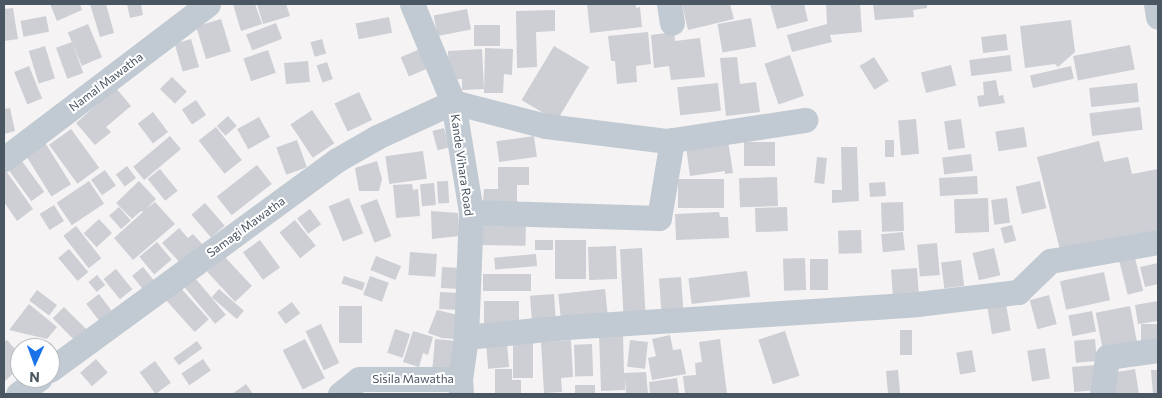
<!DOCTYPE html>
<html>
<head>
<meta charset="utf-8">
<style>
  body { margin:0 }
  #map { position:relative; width:1162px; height:398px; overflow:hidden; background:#f5f3f3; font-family:Commissioner,sans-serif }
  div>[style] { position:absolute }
  .building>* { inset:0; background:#cdcfd5; transform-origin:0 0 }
  .minor>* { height:25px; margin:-12.5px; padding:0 12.5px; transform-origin:12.5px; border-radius:12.5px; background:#c1cad2 }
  span { translate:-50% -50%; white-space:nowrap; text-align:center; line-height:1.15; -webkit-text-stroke:4px #fff; paint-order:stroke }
  .street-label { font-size:12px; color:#4a5661 }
  .frame { position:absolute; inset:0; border:5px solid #4a5661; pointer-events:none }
  .north { position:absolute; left:10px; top:338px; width:50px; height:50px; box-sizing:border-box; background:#fff; border:1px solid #b7bbc0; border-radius:50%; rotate:182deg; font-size:14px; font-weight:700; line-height:20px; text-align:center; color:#4a5661 }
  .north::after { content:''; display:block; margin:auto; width:18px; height:22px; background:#1a73e8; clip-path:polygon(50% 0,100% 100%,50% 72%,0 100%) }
</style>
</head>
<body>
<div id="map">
  <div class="building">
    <i style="clip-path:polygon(50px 4px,80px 4px,82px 10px,57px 21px)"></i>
    <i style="clip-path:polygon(90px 4px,106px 4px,114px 33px,100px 37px)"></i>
    <i style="clip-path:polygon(127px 4px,141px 4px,143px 15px,130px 18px)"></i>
    <i style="clip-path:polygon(233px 4px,255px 4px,262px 24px,241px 31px)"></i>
    <i style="clip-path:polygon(257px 4px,286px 4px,290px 16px,263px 24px)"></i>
    <i style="clip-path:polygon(587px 4px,636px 4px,636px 8px,640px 7px,642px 27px,590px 33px)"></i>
    <i style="clip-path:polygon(682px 4px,730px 4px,734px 19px,688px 30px)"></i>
    <i style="clip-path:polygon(770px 4px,804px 4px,808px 21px,777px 29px)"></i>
    <i style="clip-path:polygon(826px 4px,860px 4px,862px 32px,830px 35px,832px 42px,792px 52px,787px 35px,827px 24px)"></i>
    <i style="clip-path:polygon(873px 4px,927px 4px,927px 8px,913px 10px,914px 17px,875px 20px)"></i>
    <i style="clip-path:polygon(13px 8px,18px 39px,4px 41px,4px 9px)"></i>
    <i style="left:467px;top:9px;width:21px;height:34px;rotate:79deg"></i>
    <i style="clip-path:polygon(555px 10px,555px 31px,536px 32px,537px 67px,517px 68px,516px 11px)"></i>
    <i style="left:46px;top:16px;width:16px;height:26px;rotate:79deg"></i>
    <i style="left:389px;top:17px;width:16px;height:34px;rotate:79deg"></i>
    <i style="left:751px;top:18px;width:29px;height:34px;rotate:80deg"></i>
    <i style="left:221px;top:19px;width:34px;height:26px;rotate:73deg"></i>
    <i style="clip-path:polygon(1071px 20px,1075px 52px,1058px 67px,1055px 64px,1025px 68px,1020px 26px)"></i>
    <i style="left:276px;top:23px;width:17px;height:32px;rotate:69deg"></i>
    <i style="left:88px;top:24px;width:36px;height:22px;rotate:67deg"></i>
    <i style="left:500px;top:25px;width:21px;height:26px;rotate:90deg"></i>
    <i style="clip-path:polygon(648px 32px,651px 64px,636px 66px,637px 82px,617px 84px,615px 61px,611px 61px,608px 36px)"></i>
    <i style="clip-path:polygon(674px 32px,675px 41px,700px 38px,705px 77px,671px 80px,669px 66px,654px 68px,651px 35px)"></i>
    <i style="left:1006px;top:34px;width:16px;height:25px;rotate:83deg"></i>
    <i style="left:191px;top:39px;width:29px;height:17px;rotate:74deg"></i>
    <i style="left:322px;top:39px;width:15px;height:12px;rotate:74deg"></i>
    <i style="left:72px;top:42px;width:33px;height:17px;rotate:70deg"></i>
    <i style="left:1130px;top:45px;width:25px;height:58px;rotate:79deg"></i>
    <i style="left:45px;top:46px;width:34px;height:17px;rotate:73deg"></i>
    <i style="left:554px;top:46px;width:41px;height:63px;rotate:31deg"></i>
    <i style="clip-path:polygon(485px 48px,513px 49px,512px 75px,504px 74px,503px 93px,484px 93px)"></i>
    <i style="left:420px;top:49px;width:21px;height:21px;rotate:67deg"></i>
    <i style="clip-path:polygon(482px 49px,484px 89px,462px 90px,462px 79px,449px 80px,448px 51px)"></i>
    <i style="left:268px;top:50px;width:24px;height:26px;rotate:71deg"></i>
    <i style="left:790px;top:55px;width:43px;height:27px;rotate:71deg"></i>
    <i style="left:1010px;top:55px;width:16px;height:41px;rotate:83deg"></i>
    <i style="clip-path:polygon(737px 57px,740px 84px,756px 82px,760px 112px,726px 116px,720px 58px)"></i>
    <i style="left:874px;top:57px;width:28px;height:17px;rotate:58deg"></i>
    <i style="left:308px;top:61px;width:21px;height:24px;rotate:85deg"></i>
    <i style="left:327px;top:62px;width:18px;height:11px;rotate:71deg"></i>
    <i style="left:951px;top:65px;width:21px;height:31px;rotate:76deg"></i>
    <i style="left:29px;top:66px;width:35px;height:16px;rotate:68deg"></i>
    <i style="left:1071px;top:66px;width:13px;height:42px;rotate:77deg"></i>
    <i style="left:172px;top:77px;width:21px;height:17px;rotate:45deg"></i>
    <i style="clip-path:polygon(996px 80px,999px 96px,1003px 95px,1005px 103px,979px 107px,977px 96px,984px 95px,983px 82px)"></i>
    <i style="left:718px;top:83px;width:28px;height:41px;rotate:84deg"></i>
    <i style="left:1137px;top:83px;width:19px;height:48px;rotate:84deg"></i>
    <i style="clip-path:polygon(116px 88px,131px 106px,106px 127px,111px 132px,95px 145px,76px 123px)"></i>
    <i style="left:359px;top:92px;width:31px;height:27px;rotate:65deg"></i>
    <i style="left:196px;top:100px;width:18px;height:17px;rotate:56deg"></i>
    <i style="left:1140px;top:107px;width:23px;height:51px;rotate:83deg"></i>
    <i style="clip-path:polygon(10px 108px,15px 131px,4px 134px,4px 109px)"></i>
    <i style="left:312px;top:110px;width:40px;height:26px;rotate:56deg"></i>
    <i style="left:153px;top:112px;width:25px;height:19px;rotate:53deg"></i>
    <i style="left:228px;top:116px;width:13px;height:15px;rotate:48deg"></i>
    <i style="left:259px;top:117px;width:23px;height:25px;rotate:61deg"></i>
    <i style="left:916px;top:119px;width:35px;height:18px;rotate:85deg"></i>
    <i style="left:961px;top:119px;width:29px;height:17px;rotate:82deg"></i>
    <i style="left:216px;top:127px;width:42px;height:22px;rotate:52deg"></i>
    <i style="left:1024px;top:127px;width:20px;height:29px;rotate:81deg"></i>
    <i style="left:444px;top:128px;width:20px;height:12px;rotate:75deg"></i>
    <i style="left:71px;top:129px;width:48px;height:27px;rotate:54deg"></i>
    <i style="clip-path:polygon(727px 134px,733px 173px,725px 174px,725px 171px,690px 176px,685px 140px)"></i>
    <i style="left:170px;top:136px;width:17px;height:48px;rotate:50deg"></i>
    <i style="left:534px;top:136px;width:21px;height:38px;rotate:82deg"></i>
    <i style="left:297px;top:140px;width:29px;height:22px;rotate:70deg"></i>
    <i style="left:885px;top:140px;width:9px;height:17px"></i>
    <i style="left:44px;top:141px;width:51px;height:23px;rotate:58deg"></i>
    <i style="clip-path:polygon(1099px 141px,1104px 162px,1128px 157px,1132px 174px,1158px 169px,1158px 230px,1060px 250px,1037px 157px)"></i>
    <i style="left:775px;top:142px;width:24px;height:31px;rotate:90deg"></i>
    <i style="clip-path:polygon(841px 147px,857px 147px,859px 201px,832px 203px,832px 190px,842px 190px)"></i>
    <i style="left:423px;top:151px;width:28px;height:38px;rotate:82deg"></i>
    <i style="left:971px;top:154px;width:17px;height:29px;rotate:83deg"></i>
    <i style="left:19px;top:157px;width:43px;height:16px;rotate:54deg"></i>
    <i style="left:817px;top:157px;width:10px;height:26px;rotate:6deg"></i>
    <i style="clip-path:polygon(377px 161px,382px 179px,379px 191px,359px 191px,355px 168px)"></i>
    <i style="left:257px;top:165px;width:24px;height:51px;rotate:52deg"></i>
    <i style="left:127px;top:166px;width:15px;height:14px;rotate:53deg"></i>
    <i style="clip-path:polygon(498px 167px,529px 167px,529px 185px,517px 185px,517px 203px,483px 203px,484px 189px,498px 189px)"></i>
    <i style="clip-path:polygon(4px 168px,33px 209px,17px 221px,4px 202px)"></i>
    <i style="left:160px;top:169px;width:28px;height:16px;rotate:51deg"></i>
    <i style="left:105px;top:170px;width:19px;height:17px;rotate:55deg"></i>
    <i style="left:977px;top:176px;width:18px;height:38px;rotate:87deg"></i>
    <i style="left:777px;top:177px;width:29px;height:38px;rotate:88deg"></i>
    <i style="left:724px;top:179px;width:29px;height:46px;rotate:90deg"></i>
    <i style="left:89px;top:181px;width:27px;height:39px;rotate:56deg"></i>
    <i style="clip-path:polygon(139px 181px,156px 199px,146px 209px,155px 202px,175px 224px,133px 260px,114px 238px,143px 212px,141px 211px,132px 219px,116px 203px)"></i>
    <i style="left:448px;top:181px;width:22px;height:11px;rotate:87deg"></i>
    <i style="left:1040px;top:181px;width:28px;height:25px;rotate:77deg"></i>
    <i style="left:885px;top:182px;width:14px;height:16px;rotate:86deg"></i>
    <i style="left:434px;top:183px;width:22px;height:14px;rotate:85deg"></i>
    <i style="clip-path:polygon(412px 184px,413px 190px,418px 189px,420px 216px,396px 218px,393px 185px)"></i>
    <i style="left:349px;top:198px;width:38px;height:22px;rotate:68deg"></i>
    <i style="left:988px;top:198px;width:34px;height:34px;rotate:88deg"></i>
    <i style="left:1007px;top:198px;width:25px;height:16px;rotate:83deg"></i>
    <i style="left:377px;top:199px;width:40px;height:18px;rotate:69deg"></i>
    <i style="left:903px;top:202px;width:29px;height:22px;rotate:88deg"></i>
    <i style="left:205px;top:203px;width:30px;height:18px;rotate:49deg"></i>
    <i style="left:54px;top:205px;width:19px;height:17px;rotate:58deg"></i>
    <i style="left:119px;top:207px;width:18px;height:13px;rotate:49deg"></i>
    <i style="left:787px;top:207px;width:24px;height:32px;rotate:88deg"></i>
    <i style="left:310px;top:209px;width:19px;height:16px;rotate:54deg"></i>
    <i style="clip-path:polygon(431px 211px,458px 213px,459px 236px,432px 239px)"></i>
    <i style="clip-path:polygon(719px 212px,720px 217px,728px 217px,729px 238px,676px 240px,675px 214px)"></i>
    <i style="left:477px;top:218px;width:49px;height:27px;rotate:1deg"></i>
    <i style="left:99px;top:219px;width:19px;height:21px;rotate:47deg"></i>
    <i style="left:295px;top:220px;width:33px;height:20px;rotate:51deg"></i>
    <i style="left:1012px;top:225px;width:16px;height:12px;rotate:75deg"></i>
    <i style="left:76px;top:226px;width:41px;height:16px;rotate:52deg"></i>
    <i style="clip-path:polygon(179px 228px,188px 238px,193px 234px,204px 246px,182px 265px,162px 243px)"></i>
    <i style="left:861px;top:230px;width:23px;height:23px;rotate:88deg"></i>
    <i style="left:903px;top:232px;width:18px;height:22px;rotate:84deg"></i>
    <i style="left:260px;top:240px;width:34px;height:21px;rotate:54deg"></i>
    <i style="left:553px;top:240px;width:10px;height:18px;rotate:90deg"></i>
    <i style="left:555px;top:240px;width:31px;height:39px"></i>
    <i style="left:157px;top:242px;width:23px;height:23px;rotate:50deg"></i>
    <i style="left:937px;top:243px;width:32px;height:20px;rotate:85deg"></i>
    <i style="left:616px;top:246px;width:33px;height:28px;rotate:88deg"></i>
    <i style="left:642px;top:248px;width:64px;height:22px;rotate:87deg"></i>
    <i style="left:994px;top:248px;width:28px;height:22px;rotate:77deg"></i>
    <i style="left:69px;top:249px;width:30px;height:14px;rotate:50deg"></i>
    <i style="left:410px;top:252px;width:27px;height:23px;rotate:4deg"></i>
    <i style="left:536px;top:254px;width:12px;height:42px;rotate:85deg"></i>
    <i style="left:1134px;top:254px;width:38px;height:16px;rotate:76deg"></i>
    <i style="left:224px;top:256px;width:41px;height:23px;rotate:47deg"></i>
    <i style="left:376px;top:256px;width:27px;height:15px;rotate:22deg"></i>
    <i style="left:805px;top:258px;width:32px;height:22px;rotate:88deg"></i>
    <i style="left:810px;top:259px;width:18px;height:31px"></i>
    <i style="left:961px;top:260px;width:26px;height:20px;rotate:83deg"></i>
    <i style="clip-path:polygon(1158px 263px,1158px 284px,1145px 287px,1140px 267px)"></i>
    <i style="left:143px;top:267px;width:21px;height:14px;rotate:51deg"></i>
    <i style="left:442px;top:267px;width:18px;height:21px;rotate:3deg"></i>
    <i style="left:917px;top:268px;width:31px;height:26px;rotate:86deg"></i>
    <i style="left:116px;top:269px;width:26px;height:16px;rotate:51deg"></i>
    <i style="left:747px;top:271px;width:26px;height:59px;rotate:83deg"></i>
    <i style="left:1104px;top:272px;width:29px;height:45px;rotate:78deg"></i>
    <i style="left:531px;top:274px;width:17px;height:48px;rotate:90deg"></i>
    <i style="left:97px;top:275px;width:13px;height:11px;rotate:51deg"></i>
    <i style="left:344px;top:276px;width:22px;height:8px;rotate:18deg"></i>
    <i style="left:370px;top:276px;width:20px;height:20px;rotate:20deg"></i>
    <i style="left:681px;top:277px;width:31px;height:22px;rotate:86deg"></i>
    <i style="left:195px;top:278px;width:48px;height:14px;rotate:50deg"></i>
    <i style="left:178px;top:285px;width:46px;height:19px;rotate:48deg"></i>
    <i style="left:219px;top:289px;width:33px;height:11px;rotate:41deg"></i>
    <i style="left:605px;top:289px;width:31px;height:47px;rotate:84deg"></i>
    <i style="left:37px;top:290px;width:25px;height:13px;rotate:37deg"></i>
    <i style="left:440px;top:292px;width:21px;height:17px;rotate:3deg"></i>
    <i style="left:99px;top:294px;width:21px;height:16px;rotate:53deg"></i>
    <i style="left:554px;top:294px;width:28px;height:24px;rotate:86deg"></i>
    <i style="left:1049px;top:295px;width:30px;height:20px;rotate:75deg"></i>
    <i style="left:484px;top:301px;width:35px;height:23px"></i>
    <i style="clip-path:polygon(1158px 301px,1158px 321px,1138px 324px,1135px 305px)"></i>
    <i style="left:292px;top:302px;width:14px;height:18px;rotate:54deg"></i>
    <i style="clip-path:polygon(29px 304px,57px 327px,47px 339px,9px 330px)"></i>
    <i style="left:1006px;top:304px;width:27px;height:19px;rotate:80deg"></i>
    <i style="left:339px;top:306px;width:23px;height:37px"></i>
    <i style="left:1130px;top:306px;width:38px;height:35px;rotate:79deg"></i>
    <i style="left:64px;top:307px;width:33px;height:16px;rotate:45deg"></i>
    <i style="clip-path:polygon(437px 310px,458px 315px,457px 339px,442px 338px,428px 333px)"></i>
    <i style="left:1092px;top:311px;width:21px;height:24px;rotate:79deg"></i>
    <i style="left:321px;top:324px;width:43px;height:17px;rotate:65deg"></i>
    <i style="left:1158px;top:324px;width:21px;height:17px;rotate:90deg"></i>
    <i style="left:395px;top:329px;width:16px;height:25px;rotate:18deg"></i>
    <i style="left:900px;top:330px;width:12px;height:25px"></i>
    <i style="clip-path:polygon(413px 331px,433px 337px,428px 355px,423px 353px,419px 367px,403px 362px)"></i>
    <i style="left:785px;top:331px;width:47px;height:28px;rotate:72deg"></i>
    <i style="clip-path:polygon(623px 333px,624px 373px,646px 372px,648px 394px,626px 394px,625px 377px,625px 390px,601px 391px,599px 334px)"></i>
    <i style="clip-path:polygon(670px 335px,673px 350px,681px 349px,686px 374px,652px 380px,648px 358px,656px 356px,652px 339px)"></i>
    <i style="left:305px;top:339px;width:44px;height:25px;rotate:63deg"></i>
    <i style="left:435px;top:339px;width:22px;height:28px;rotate:5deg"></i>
    <i style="left:513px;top:339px;width:20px;height:39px"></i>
    <i style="clip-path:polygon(720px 339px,727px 394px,685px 394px,683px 376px,696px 375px,695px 363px,702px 362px,699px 342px)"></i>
    <i style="left:1095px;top:339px;width:22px;height:21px;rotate:85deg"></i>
    <i style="clip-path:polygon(7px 340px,20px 355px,20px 367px,4px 382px,4px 342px)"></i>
    <i style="clip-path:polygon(571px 340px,573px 377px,561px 378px,562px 392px,544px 393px,541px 342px)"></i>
    <i style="left:630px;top:340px;width:18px;height:27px;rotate:6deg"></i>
    <i style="left:197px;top:341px;width:9px;height:29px;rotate:54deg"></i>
    <i style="left:507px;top:343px;width:24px;height:21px;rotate:85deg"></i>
    <i style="left:592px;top:344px;width:32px;height:18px;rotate:88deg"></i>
    <i style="left:1045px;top:348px;width:31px;height:18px;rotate:81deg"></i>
    <i style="left:972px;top:350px;width:22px;height:16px;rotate:80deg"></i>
    <i style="left:96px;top:359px;width:18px;height:21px;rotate:49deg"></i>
    <i style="left:203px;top:359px;width:14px;height:26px;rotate:56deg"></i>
    <i style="left:155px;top:361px;width:27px;height:19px;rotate:54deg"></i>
    <i style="left:1096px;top:365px;width:25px;height:24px;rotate:85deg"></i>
    <i style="clip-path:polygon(495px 369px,512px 369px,512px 380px,521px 380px,521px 394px,495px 394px)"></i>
    <i style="clip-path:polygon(1135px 369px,1139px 394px,1114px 394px,1111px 373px)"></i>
    <i style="left:898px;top:370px;width:24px;height:12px;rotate:85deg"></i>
    <i style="clip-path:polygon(1151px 370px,1158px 370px,1158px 394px,1153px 394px)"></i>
    <i style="clip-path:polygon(677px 378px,679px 394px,650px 394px,649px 382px)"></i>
    <i style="clip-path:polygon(246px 384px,253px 394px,232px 394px)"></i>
    <i style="left:595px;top:385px;width:9px;height:20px;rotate:90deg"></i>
  </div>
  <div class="minor">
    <i style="left:412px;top:4px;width:106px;rotate:67.3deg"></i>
    <i style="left:453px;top:102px;width:111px;rotate:80.7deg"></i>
    <i style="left:471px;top:212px;width:125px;rotate:92.3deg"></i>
    <i style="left:466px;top:337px;width:42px;rotate:98.1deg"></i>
    <i style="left:460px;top:379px;width:15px;rotate:86deg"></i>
    <i style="left:669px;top:4px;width:19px;rotate:81deg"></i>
    <i style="left:1156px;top:4px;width:13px;rotate:81deg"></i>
    <i style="left:4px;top:159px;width:256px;rotate:-37.2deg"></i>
    <i style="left:471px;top:212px;width:188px;rotate:1.8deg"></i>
    <i style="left:659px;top:218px;width:79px;rotate:-80.5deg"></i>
    <i style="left:466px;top:337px;width:100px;rotate:-5.7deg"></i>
    <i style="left:566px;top:327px;width:352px;rotate:-3.7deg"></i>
    <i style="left:917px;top:304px;width:102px;rotate:-6.8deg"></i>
    <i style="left:1018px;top:292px;width:45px;rotate:-44.1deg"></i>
    <i style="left:1050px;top:261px;width:110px;rotate:-10deg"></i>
    <i style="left:50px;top:370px;width:356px;rotate:-36.2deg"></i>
    <i style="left:337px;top:160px;width:46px;rotate:-29.9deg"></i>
    <i style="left:377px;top:137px;width:84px;rotate:-24.7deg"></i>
    <i style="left:453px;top:102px;width:96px;rotate:14.5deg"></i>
    <i style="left:546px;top:126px;width:121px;rotate:7.1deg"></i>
    <i style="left:666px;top:141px;width:141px;rotate:-8.6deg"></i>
    <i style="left:18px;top:394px;width:27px;rotate:-36deg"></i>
    <i style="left:340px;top:394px;width:24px;rotate:-38deg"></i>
    <i style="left:359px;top:379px;width:101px"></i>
    <i style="left:1102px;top:394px;width:37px;rotate:-82deg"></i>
    <i style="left:1107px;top:357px;width:51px;rotate:-7.8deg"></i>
  </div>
  <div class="street-label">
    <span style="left:106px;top:82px;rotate:-37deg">Namal Mawatha</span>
    <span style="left:462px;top:165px;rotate:82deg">Kande Vihara Road</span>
    <span style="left:246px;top:227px;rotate:-36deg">Samagi Mawatha</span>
    <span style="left:413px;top:379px">Sisila Mawatha</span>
  </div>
  <div class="frame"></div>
  <div class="north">N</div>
</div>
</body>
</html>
